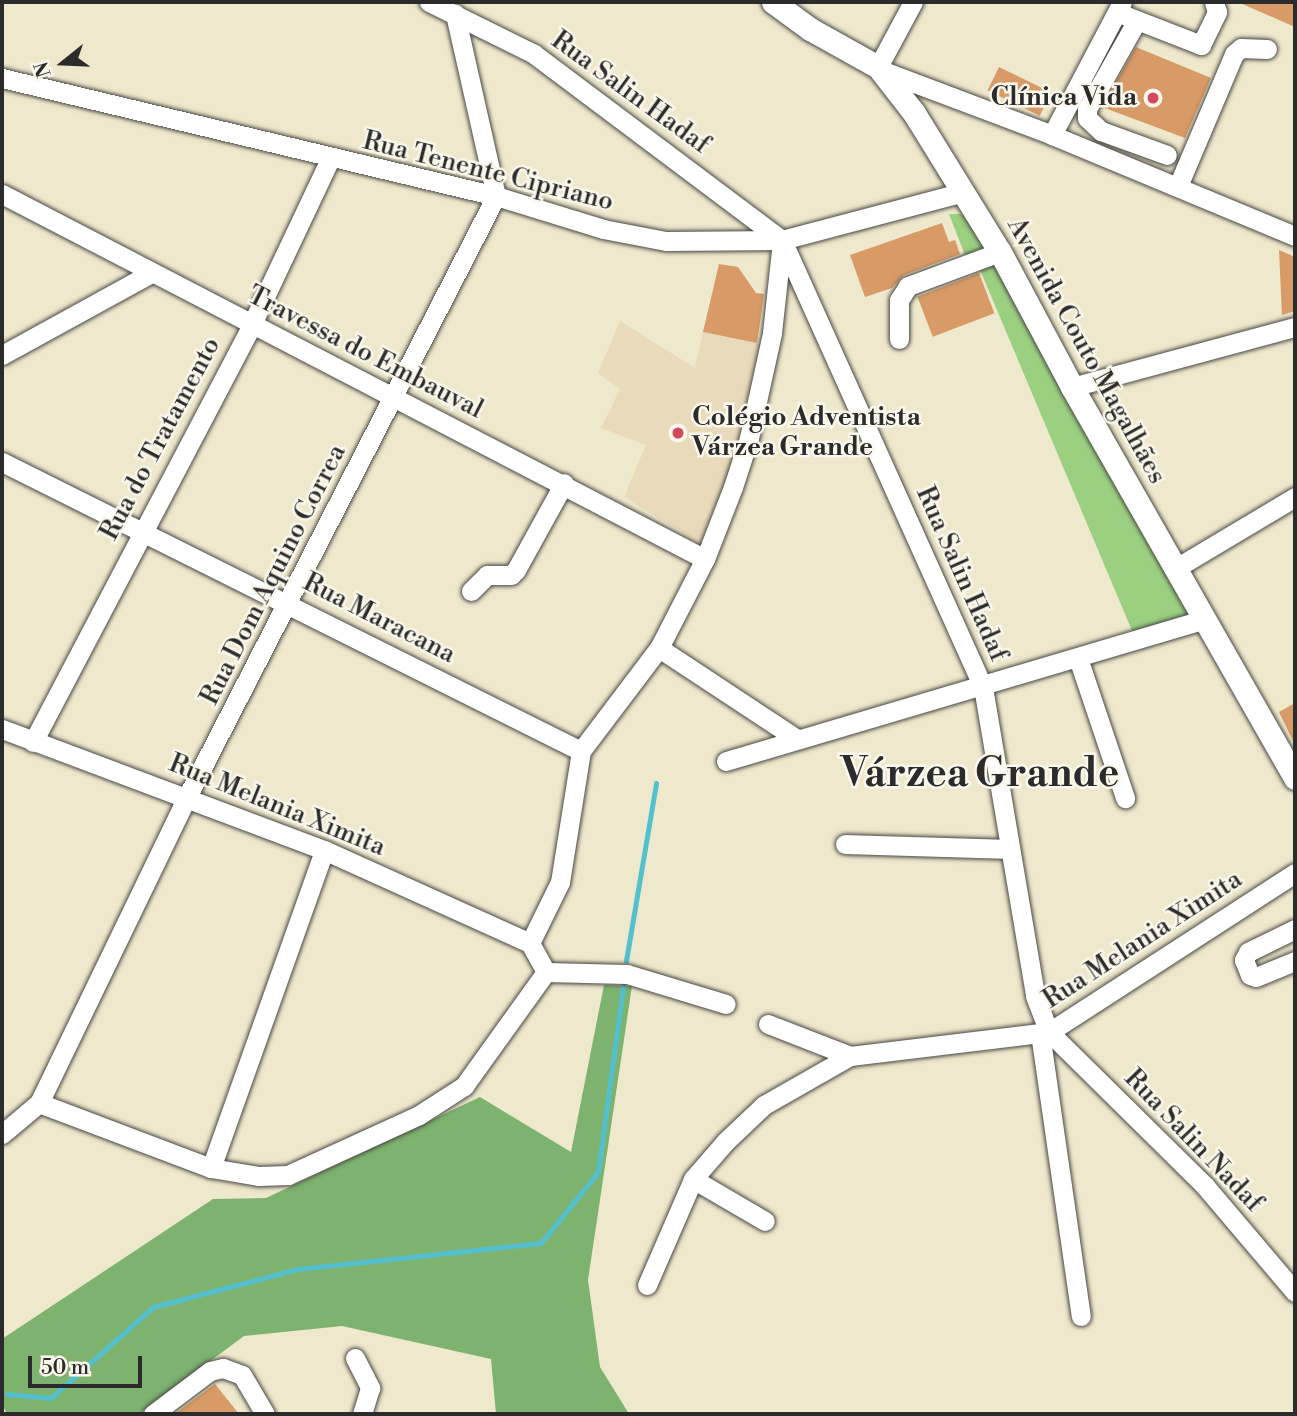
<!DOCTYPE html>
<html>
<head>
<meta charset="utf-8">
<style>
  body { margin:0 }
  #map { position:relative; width:1297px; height:1416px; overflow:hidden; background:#eee8cc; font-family:"Libre Bodoni",serif }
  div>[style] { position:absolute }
  .built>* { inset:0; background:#e8daba }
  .green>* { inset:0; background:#9cd081 }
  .forest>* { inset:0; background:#7db26f }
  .stream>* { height:4.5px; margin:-2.25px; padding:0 2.25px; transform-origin:2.25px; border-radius:2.25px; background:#54c0ce }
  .building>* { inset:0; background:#d89a66; transform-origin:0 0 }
  .roads { filter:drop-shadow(0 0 2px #484743) drop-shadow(0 0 2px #484743) }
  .minor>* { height:19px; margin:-9.5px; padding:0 9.5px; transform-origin:9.5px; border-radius:9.5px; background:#fff }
  .major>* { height:23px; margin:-11.5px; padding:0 11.5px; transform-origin:11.5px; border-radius:11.5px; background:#fff }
  .dots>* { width:19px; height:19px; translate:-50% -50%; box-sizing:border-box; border:4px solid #fbf7ec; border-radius:50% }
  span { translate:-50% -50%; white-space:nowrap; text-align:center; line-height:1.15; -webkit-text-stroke:5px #fbf7ec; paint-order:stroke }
  .street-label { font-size:26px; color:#2b2b2b }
  .poi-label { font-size:26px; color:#2b2b2b; font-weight:700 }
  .right { translate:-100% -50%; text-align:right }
  .left { translate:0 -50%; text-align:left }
  .town-label { font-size:40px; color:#2b2b2b; font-weight:700 }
  .frame { position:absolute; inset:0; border:4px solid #2b2b2b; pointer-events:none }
  .north { position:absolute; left:28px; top:28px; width:70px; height:70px; -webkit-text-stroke:5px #fbf7ec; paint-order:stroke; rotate:252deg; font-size:19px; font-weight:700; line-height:28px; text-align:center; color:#2b2b2b }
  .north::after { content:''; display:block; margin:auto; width:24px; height:32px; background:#2b2b2b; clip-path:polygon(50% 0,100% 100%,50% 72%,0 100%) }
  .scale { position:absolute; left:28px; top:1356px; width:114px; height:32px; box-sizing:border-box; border:4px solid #2b2b2b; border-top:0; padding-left:9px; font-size:21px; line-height:24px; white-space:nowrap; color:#2b2b2b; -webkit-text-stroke:5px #fbf7ec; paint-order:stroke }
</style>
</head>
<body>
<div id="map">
  <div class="built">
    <i style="clip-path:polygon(620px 321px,695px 368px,703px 332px,760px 343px,724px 495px,701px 544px,624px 497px,646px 445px,601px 428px,620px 389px,598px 373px)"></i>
  </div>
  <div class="green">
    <i style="clip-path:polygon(949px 214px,961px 214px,976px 225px,1190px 610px,1188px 615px,1133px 633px,978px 265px,970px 268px)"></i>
  </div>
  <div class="forest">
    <i style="clip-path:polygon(604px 985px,632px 986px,588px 1280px,600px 1367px,629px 1414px,496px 1414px,491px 1359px,342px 1326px,244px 1336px,139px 1414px,7px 1414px,2px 1404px,2px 1339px,213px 1199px,266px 1198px,480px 1097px,571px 1152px)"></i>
  </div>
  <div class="stream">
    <i style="left:626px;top:961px;width:180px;rotate:-80.4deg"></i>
    <i style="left:7px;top:1394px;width:44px;rotate:5.2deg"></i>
    <i style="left:51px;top:1398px;width:137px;rotate:-41.7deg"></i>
    <i style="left:153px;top:1307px;width:150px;rotate:-14.7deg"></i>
    <i style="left:298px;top:1269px;width:244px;rotate:-6.1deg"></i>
    <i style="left:541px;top:1243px;width:91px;rotate:-51.2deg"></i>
    <i style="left:598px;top:1172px;width:188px;rotate:-82.3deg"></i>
  </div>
  <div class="building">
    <i style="clip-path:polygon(1238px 2px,1295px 2px,1295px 27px)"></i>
    <i style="clip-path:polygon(1136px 47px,1211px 78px,1185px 138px,1102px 107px)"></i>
    <i style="left:999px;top:67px;width:58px;height:26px;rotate:26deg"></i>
    <i style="clip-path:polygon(942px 223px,949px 242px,955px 240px,960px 254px,904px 275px,892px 288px,865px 297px,850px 255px)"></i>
    <i style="clip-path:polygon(1279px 250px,1295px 257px,1295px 311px,1282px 315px)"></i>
    <i style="clip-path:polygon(719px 264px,738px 267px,756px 293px,764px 294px,757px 343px,703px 332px)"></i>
    <i style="left:979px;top:273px;width:43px;height:66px;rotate:69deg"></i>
    <i style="clip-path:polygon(1295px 703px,1295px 745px,1279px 712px)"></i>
    <i style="clip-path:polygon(215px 1384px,239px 1414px,175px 1414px)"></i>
  </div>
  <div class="roads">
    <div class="minor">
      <i style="left:429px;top:2px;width:117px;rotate:26.3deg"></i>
      <i style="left:534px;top:54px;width:310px;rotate:36.9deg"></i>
      <i style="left:782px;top:240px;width:490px;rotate:65.8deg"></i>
      <i style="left:983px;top:687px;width:313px;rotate:80.4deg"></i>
      <i style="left:1035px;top:996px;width:39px;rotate:69deg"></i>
      <i style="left:1049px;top:1032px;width:219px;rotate:44.6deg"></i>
      <i style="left:1205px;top:1186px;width:139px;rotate:49.7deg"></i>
      <i style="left:1124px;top:15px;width:83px;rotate:21.3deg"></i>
      <i style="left:1201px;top:45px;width:37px;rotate:-64deg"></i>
      <i style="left:1217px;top:12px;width:10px;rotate:-107deg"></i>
      <i style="left:1136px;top:22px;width:100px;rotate:119.4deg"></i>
      <i style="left:1087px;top:109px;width:9px;rotate:90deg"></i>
      <i style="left:1087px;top:118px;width:19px;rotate:43deg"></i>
      <i style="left:1101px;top:131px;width:70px;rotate:20deg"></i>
      <i style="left:878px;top:67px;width:74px;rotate:-61.7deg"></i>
      <i style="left:883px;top:71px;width:181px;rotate:20.7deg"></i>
      <i style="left:1052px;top:135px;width:263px;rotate:22.6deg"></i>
      <i style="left:2px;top:78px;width:508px;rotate:13.43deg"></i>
      <i style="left:496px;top:196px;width:112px;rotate:17.1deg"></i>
      <i style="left:603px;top:229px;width:64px;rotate:10.8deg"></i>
      <i style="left:666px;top:241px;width:116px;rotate:-0.5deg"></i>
      <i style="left:782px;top:240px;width:188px;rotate:-14.8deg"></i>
      <i style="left:1052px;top:135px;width:150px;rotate:-62.2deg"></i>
      <i style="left:1178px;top:186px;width:143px;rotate:-67deg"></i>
      <i style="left:1234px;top:54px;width:9px;rotate:-41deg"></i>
      <i style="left:1241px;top:48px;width:26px;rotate:2deg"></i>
      <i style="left:2px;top:194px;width:792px;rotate:27.44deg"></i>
      <i style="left:899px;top:339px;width:39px;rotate:-90deg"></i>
      <i style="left:899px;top:300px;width:17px;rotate:-57deg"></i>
      <i style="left:908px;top:286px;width:98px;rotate:-20.3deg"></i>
      <i style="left:2px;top:355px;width:170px;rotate:-28.8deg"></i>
      <i style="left:1072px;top:387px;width:231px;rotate:-15.1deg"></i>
      <i style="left:2px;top:462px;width:647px;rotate:26.53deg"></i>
      <i style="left:1176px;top:568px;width:139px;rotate:-30.8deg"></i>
      <i style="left:471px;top:591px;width:23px;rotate:-45deg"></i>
      <i style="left:487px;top:575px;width:24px"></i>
      <i style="left:511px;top:575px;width:7px;rotate:-45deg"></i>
      <i style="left:516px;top:570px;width:99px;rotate:-61.1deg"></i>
      <i style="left:659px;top:648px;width:165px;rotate:33.4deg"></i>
      <i style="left:1078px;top:658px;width:148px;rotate:71.4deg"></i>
      <i style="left:2px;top:729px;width:344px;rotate:20.6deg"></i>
      <i style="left:324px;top:850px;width:226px;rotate:24.3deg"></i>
      <i style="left:33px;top:742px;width:472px;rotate:-62.3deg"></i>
      <i style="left:252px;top:324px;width:183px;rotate:-64.7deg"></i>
      <i style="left:726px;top:761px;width:497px;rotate:-16.5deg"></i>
      <i style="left:845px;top:844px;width:165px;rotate:1.7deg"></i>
      <i style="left:1295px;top:929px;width:52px;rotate:153.9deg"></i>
      <i style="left:1248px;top:952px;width:9px;rotate:117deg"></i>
      <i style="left:1244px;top:960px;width:16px;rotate:68deg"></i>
      <i style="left:1250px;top:975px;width:6px;rotate:18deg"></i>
      <i style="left:1256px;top:977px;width:42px;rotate:-22.3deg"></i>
      <i style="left:530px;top:943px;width:68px;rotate:-63.8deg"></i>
      <i style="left:560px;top:882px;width:133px;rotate:-80.9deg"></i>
      <i style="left:581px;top:751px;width:129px;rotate:-52.9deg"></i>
      <i style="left:659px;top:648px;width:100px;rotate:-62.7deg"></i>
      <i style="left:705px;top:559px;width:77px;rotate:-68.7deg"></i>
      <i style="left:733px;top:487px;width:52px;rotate:-71.9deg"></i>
      <i style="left:749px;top:438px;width:107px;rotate:-77.6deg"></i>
      <i style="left:772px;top:333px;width:93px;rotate:-83.8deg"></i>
      <i style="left:546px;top:972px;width:81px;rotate:1.4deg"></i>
      <i style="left:627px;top:974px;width:103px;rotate:16.9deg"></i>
      <i style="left:768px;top:1024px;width:88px;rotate:21.3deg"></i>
      <i style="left:850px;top:1056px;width:200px;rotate:-6.9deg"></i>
      <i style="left:1049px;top:1032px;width:293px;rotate:-32.9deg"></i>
      <i style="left:1040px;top:1033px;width:286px;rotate:81.8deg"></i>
      <i style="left:39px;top:1103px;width:184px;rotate:20.7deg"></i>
      <i style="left:211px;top:1168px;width:49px;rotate:9.5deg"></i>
      <i style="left:259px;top:1176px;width:29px;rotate:-2deg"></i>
      <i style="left:288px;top:1175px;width:144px;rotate:-24.6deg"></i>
      <i style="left:419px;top:1115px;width:54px;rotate:-32.8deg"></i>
      <i style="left:464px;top:1086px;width:140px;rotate:-54.3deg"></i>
      <i style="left:546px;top:972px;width:33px;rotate:-119deg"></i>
      <i style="left:2px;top:1134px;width:48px;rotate:-40deg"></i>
      <i style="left:39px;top:1103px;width:340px;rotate:-64.2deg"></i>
      <i style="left:187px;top:797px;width:676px;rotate:-62.79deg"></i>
      <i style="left:496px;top:196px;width:187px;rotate:-102.7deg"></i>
      <i style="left:211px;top:1168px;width:337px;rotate:-70.4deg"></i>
      <i style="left:693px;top:1179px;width:83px;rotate:30.3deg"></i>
      <i style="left:647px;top:1285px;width:116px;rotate:-66.5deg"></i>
      <i style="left:693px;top:1179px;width:49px;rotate:-49.1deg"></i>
      <i style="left:725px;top:1142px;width:54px;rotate:-43.5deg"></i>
      <i style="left:764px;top:1105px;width:99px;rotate:-29.7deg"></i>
      <i style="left:355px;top:1358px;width:34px;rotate:63deg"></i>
      <i style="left:370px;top:1388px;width:27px;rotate:107deg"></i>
      <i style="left:153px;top:1414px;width:71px;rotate:-37deg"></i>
      <i style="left:210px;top:1371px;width:13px;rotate:-13deg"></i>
      <i style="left:223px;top:1368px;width:20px;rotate:20deg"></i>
      <i style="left:242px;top:1375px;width:45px;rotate:59.5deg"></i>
    </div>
    <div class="major">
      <i style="left:773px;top:2px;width:46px;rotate:36.1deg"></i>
      <i style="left:810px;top:29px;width:78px;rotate:29.2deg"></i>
      <i style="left:878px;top:67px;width:58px;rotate:52deg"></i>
      <i style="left:914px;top:113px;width:163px;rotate:58.3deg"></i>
      <i style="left:1000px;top:252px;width:153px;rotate:61.9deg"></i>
      <i style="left:1072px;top:387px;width:450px;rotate:60.3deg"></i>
    </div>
  </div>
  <div class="dots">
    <i style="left:1153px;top:98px;background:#d1495b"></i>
    <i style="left:678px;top:433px;background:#d1495b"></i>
  </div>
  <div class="street-label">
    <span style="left:630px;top:93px;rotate:36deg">Rua Salin Hadaf</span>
    <span style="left:488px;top:172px;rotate:14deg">Rua Tenente Cipriano</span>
    <span style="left:1086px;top:351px;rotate:61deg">Avenida Couto Magalhães</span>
    <span style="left:365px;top:353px;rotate:27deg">Travessa do Embauval</span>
    <span style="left:161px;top:439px;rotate:-62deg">Rua do Tratamento</span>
    <span style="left:961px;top:574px;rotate:66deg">Rua Salin Hadaf</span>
    <span style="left:274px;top:575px;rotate:-63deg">Rua Dom Aquino Correa</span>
    <span style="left:379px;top:619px;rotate:27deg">Rua Maracana</span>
    <span style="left:277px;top:806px;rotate:22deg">Rua Melania Ximita</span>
    <span style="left:1143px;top:940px;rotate:-33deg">Rua Melania Ximita</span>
    <span style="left:1193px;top:1141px;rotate:46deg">Rua Salin Nadaf</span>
  </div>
  <div class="poi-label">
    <span class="right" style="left:1137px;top:98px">Clínica Vida</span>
    <span class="left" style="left:692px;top:433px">Colégio Adventista<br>Várzea Grande</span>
  </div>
  <div class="town-label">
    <span style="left:980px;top:774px">Várzea Grande</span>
  </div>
  <div class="frame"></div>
  <div class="north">N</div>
  <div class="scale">50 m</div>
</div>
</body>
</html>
